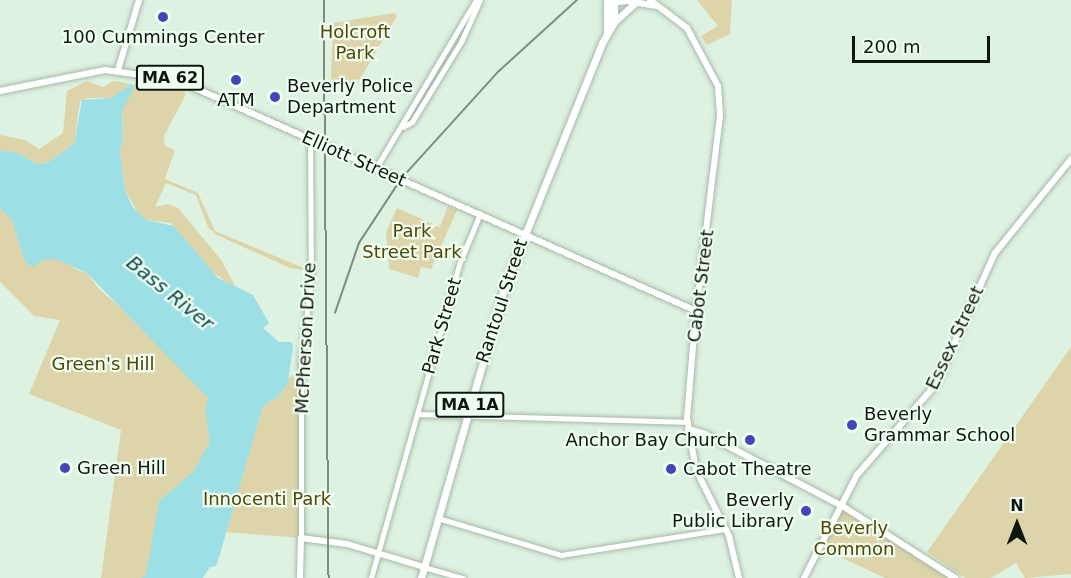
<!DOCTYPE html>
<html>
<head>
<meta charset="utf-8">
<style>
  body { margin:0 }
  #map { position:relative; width:1071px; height:578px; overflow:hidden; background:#def2e1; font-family:"DejaVu Sans",sans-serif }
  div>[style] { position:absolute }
  .green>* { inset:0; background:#ddd5a9 }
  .water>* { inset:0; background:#9ce0e5 }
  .roads { filter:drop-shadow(0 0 2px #a6baa9) drop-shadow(0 0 2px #a6baa9) }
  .minor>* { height:4.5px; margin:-2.25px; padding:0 2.25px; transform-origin:2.25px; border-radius:2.25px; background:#fff }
  .major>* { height:6px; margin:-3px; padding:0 3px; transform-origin:3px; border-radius:3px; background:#fff }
  .highway>* { height:7px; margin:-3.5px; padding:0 3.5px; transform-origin:3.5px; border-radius:3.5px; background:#fff }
  .rail>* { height:1.5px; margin:-0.75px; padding:0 0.75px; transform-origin:0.75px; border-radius:0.75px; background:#7f8d81 }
  .dots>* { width:16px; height:16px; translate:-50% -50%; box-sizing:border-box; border:3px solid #eefef0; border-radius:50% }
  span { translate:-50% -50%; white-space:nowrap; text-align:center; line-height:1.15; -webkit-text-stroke:4.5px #eefef0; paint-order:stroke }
  .shield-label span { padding:2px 4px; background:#eefef0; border:2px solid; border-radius:4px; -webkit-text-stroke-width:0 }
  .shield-label { font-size:16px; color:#0f1610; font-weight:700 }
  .park-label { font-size:18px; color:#514604 }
  .poi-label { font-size:18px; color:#0f1610 }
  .left { translate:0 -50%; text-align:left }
  .right { translate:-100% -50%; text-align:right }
  .street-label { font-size:18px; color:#0f1610 }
  .water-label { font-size:20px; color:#104d51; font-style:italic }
  .north { position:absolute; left:987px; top:494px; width:60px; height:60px; -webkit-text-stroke:4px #eefef0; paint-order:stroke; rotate:0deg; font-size:16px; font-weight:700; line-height:24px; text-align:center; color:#0f1610 }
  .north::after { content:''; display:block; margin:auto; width:21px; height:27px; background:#0f1610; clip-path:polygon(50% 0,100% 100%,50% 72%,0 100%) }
  .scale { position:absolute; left:852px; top:36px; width:138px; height:27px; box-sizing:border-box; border:3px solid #0f1610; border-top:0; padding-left:8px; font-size:18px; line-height:21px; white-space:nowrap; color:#0f1610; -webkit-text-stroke:4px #eefef0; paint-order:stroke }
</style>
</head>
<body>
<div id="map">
  <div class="green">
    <i style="clip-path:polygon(697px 0,732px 0,730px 34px,707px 45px,701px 36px,718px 26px)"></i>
    <i style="clip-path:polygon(394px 13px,397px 16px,353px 91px,331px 80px,333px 23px)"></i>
    <i style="clip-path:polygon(140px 72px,177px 80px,186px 94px,164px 136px,165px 146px,175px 150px,165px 179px,198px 193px,215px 231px,311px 271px,290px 268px,217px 235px,208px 227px,196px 195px,166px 183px,155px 207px,168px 204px,178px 208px,222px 261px,237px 290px,203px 265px,171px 223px,146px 220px,138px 213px,125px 190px,120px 152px,123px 141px,122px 111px)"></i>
    <i style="clip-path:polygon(87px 81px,103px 87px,114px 81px,131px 84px,111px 98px,87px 98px,80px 102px,74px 144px,47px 163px,37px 164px,18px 153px,0 150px,0 135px,25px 140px,39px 149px,63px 133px,67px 91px)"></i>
    <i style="clip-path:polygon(448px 206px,457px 210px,431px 269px,421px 267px,418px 278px,389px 269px,386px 232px,397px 208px,440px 227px)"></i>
    <i style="clip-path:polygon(0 208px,77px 270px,87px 273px,99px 289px,170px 349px,211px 393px,215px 440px,162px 578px,101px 578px,121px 430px,29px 394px,60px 320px,34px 316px,0 282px)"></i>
    <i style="clip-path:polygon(1071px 347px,1071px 574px,1025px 578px,1016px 563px,991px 578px,965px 578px,927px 552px)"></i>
    <i style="clip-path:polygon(291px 375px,301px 375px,301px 538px,224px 532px,263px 406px,279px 396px)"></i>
    <i style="clip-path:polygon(844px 507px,956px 578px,885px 578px,821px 548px)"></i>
  </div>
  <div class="water">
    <i style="clip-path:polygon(131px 84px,135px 86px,122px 111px,123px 141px,120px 152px,125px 190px,132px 206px,146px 220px,174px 226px,218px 278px,253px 295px,269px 323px,263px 328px,279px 342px,291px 342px,293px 346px,288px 383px,279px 396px,263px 406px,220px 554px,216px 566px,210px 567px,203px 578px,142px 578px,146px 574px,159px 501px,193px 472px,210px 442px,205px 410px,208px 398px,87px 273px,58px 260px,45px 259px,33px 267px,25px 262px,12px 220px,0 208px,0 150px,18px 153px,37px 164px,47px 163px,74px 144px,82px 100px,111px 98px)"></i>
  </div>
  <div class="roads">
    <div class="minor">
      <i style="left:403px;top:127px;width:10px;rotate:-29deg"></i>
      <i style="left:412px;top:122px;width:94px;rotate:-58.5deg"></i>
      <i style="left:461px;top:42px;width:46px;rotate:-65.7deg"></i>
      <i style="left:376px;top:168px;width:196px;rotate:-59.2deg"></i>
      <i style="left:417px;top:414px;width:271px;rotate:1.7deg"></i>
      <i style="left:438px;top:518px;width:128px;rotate:16.7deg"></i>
      <i style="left:561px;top:555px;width:167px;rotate:-9deg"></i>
      <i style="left:301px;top:538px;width:178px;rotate:-90deg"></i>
      <i style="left:301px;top:360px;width:80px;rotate:-82.8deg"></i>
      <i style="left:311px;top:281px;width:142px;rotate:-90.4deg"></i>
      <i style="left:424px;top:567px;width:41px;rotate:15.8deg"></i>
      <i style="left:371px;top:578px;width:328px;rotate:-74.3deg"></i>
      <i style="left:460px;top:262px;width:52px;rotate:-67.4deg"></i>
    </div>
    <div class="major">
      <i style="left:650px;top:0;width:46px;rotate:37.1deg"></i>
      <i style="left:687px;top:28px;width:66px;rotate:61.9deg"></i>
      <i style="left:718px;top:86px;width:30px;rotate:86deg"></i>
      <i style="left:720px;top:116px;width:196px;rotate:97deg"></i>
      <i style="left:696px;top:311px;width:107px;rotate:94.8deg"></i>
      <i style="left:687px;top:418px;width:53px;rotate:80.2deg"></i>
      <i style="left:696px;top:470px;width:74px;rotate:63.4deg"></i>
      <i style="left:729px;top:536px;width:43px;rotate:76.6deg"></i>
      <i style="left:609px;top:3px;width:19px;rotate:-6deg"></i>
      <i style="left:628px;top:1px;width:27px;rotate:10deg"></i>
      <i style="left:118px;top:70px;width:73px;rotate:-73.3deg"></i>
      <i style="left:0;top:91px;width:107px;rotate:-11.3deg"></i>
      <i style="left:105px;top:70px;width:73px;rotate:7.9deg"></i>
      <i style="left:177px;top:80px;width:568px;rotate:23.99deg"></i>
      <i style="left:688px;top:429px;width:18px;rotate:16deg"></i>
      <i style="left:705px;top:434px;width:157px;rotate:27.7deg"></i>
      <i style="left:844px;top:507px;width:132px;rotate:32.6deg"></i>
      <i style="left:690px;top:440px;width:23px"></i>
      <i style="left:300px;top:578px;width:40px;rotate:-88.6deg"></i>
      <i style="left:301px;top:538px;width:46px;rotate:7.4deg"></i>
      <i style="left:347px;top:544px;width:80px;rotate:16.6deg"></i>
      <i style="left:804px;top:578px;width:116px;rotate:-62.8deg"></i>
      <i style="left:857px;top:475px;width:121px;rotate:-49deg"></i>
      <i style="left:936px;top:384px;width:144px;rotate:-65.8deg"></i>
      <i style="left:995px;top:253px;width:121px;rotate:-51deg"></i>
    </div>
    <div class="highway">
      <i style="left:607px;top:0;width:32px;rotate:90deg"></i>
      <i style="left:614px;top:22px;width:31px;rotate:-42deg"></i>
      <i style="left:421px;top:578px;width:308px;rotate:-74deg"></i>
      <i style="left:506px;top:282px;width:258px;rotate:-68.1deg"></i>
      <i style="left:602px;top:43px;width:24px;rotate:-60deg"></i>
      <i style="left:614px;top:22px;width:22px;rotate:-90deg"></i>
    </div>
  </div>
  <div class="rail">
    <i style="left:324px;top:0;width:578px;rotate:89.5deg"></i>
    <i style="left:335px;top:313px;width:74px;rotate:-71.1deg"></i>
    <i style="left:359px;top:243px;width:77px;rotate:-56.7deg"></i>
    <i style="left:401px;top:179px;width:146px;rotate:-47.8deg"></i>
    <i style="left:499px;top:71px;width:105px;rotate:-42.3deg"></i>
  </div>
  <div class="dots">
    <i style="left:163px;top:17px;background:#4743b9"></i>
    <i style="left:236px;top:80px;background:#4743b9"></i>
    <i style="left:275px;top:97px;background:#4743b9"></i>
    <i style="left:852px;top:425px;background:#4743b9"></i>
    <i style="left:750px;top:440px;background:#4743b9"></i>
    <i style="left:65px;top:468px;background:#4743b9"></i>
    <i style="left:671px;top:469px;background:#4743b9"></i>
    <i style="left:806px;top:511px;background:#4743b9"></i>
  </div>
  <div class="shield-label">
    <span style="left:170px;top:78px">MA 62</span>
    <span style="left:470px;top:405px">MA 1A</span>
  </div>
  <div class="park-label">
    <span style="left:355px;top:43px">Holcroft<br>Park</span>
    <span style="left:412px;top:242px">Park<br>Street Park</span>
    <span style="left:103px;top:364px">Green's Hill</span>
    <span style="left:267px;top:499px">Innocenti Park</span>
    <span style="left:854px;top:539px">Beverly<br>Common</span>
  </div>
  <div class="poi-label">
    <span style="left:163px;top:37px">100 Cummings Center</span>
    <span class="left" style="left:287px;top:97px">Beverly Police<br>Department</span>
    <span style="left:236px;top:100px">ATM</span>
    <span class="left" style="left:864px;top:425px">Beverly<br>Grammar School</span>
    <span class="right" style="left:738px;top:440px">Anchor Bay Church</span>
    <span class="left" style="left:77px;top:468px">Green Hill</span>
    <span class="left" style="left:683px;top:469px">Cabot Theatre</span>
    <span class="right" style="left:794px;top:511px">Beverly<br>Public Library</span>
  </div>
  <div class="street-label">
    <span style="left:354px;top:159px;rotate:24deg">Elliott Street</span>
    <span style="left:701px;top:286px;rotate:-83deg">Cabot Street</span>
    <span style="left:502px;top:301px;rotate:-72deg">Rantoul Street</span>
    <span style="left:442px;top:326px;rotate:-74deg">Park Street</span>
    <span style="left:306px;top:338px;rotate:-87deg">McPherson Drive</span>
    <span style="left:955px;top:338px;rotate:-65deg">Essex Street</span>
  </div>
  <div class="water-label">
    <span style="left:170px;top:293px;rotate:39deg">Bass River</span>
  </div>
  <div class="north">N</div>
  <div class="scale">200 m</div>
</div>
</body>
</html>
